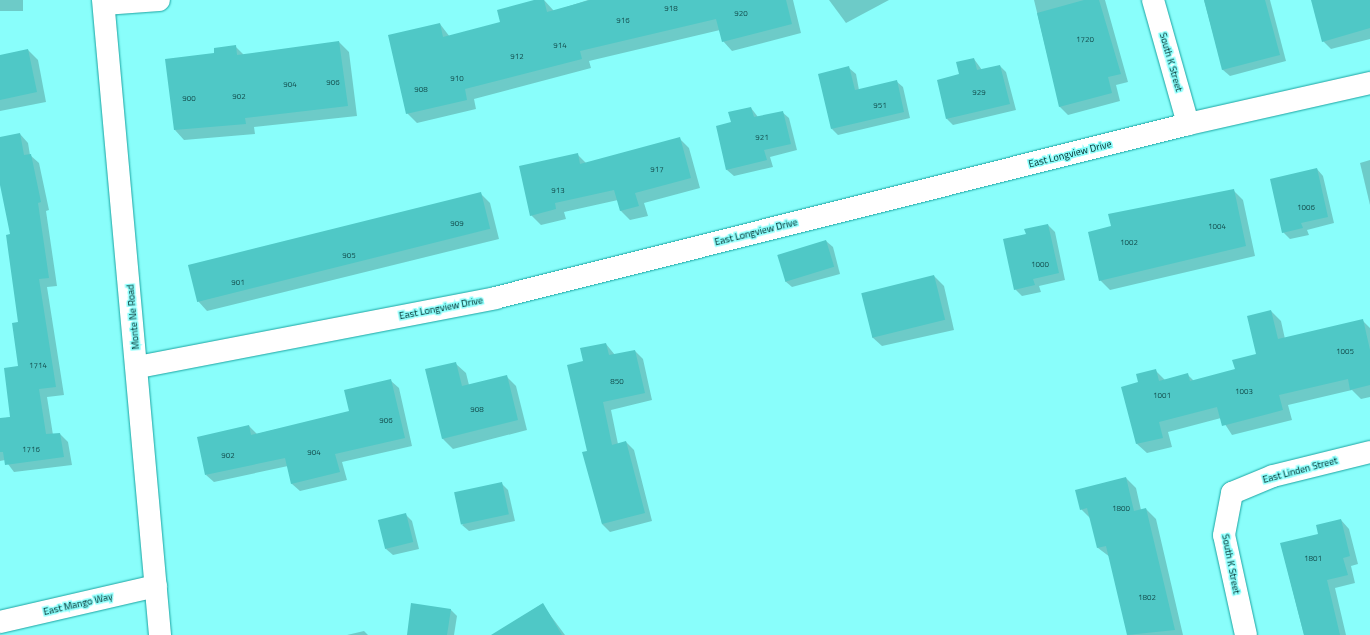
<!DOCTYPE html>
<html>
<head>
<meta charset="utf-8">
<style>
  body { margin:0 }
  #map { position:relative; width:1370px; height:635px; overflow:hidden; background:#89fefb; font-family:"Titillium Web",sans-serif }
  div>[style] { position:absolute }
  .shadow>* { inset:0; background:#0003; transform-origin:0 0 }
  .building>* { inset:0; background:#4fc8c6; transform-origin:0 0 }
  .roads { filter:drop-shadow(0 0 1px #1ba4a2) drop-shadow(0 0 1px #1ba4a2) }
  .minor>* { height:22px; margin:-11px; padding:0 11px; transform-origin:11px; border-radius:11px; background:#fff }
  span { translate:-50% -50%; white-space:nowrap; text-align:center; line-height:1.15; -webkit-text-stroke:3px #89fefb; paint-order:stroke }
  .number-label { font-size:8px; color:#144f4f }
  .number-label span { -webkit-text-stroke-width:0 }
  .street-label { font-size:10px; color:#002727 }
</style>
</head>
<body>
<div id="map">
  <div class="shadow">
    <i style="left:0;top:0;width:23px;height:11px"></i>
    <i style="clip-path:polygon(538px 0,544px 0,554px 11px,588px 0,793px 0,801px 33px,732px 51px,723px 41px,720px 30px,589px 61px,591px 68px,474px 99px,476px 109px,417px 123px,407px 113px,440px 24px,450px 37px,501px 23px)"></i>
    <i style="clip-path:polygon(829px 0,889px 0,846px 23px)"></i>
    <i style="clip-path:polygon(1034px 0,1105px 0,1128px 82px,1116px 85px,1120px 101px,1068px 115px,1060px 107px)"></i>
    <i style="clip-path:polygon(1204px 0,1270px 0,1286px 61px,1230px 76px,1223px 70px)"></i>
    <i style="clip-path:polygon(1312px 0,1370px 0,1370px 39px,1331px 49px,1323px 41px)"></i>
    <i style="clip-path:polygon(339px 42px,349px 52px,357px 116px,254px 127px,255px 134px,184px 140px,175px 130px,215px 54px,235px 46px,244px 55px)"></i>
    <i style="clip-path:polygon(28px 50px,38px 60px,46px 102px,0 111px,0 56px)"></i>
    <i style="clip-path:polygon(974px 59px,982px 70px,1000px 66px,1006px 72px,1016px 110px,953px 125px,947px 119px,960px 75px)"></i>
    <i style="clip-path:polygon(849px 68px,856px 74px,859px 90px,896px 81px,903px 87px,910px 118px,838px 135px,832px 129px)"></i>
    <i style="clip-path:polygon(751px 108px,758px 117px,782px 112px,789px 118px,797px 150px,770px 157px,773px 167px,734px 176px,727px 170px,732px 123px)"></i>
    <i style="clip-path:polygon(20px 134px,28px 143px,30px 155px,39px 163px,49px 210px,46px 211px,57px 286px,47px 287px,64px 395px,47px 397px,53px 435px,60px 434px,68px 442px,72px 465px,14px 472px,5px 460px,0 461px,0 419px,11px 417px,19px 367px,19px 323px,11px 235px,0 180px,0 138px)"></i>
    <i style="clip-path:polygon(680px 139px,689px 148px,700px 188px,644px 203px,648px 216px,630px 220px,621px 211px,618px 200px,564px 212px,566px 219px,541px 225px,531px 215px,577px 154px,587px 164px)"></i>
    <i style="clip-path:polygon(1370px 160px,1370px 205px,1360px 163px)"></i>
    <i style="clip-path:polygon(1317px 169px,1323px 176px,1334px 223px,1307px 230px,1309px 235px,1290px 239px,1283px 232px)"></i>
    <i style="clip-path:polygon(1233px 190px,1243px 200px,1255px 256px,1110px 290px,1100px 280px,1112px 227px)"></i>
    <i style="clip-path:polygon(481px 194px,490px 203px,499px 239px,207px 311px,198px 301px)"></i>
    <i style="clip-path:polygon(1048px 225px,1055px 232px,1065px 280px,1039px 286px,1041px 292px,1022px 296px,1015px 289px,1027px 235px)"></i>
    <i style="clip-path:polygon(826px 241px,833px 247px,840px 274px,792px 287px,785px 281px)"></i>
    <i style="clip-path:polygon(934px 276px,944px 286px,954px 330px,882px 346px,872px 337px)"></i>
    <i style="clip-path:polygon(1271px 311px,1281px 321px,1285px 339px,1363px 321px,1370px 328px,1370px 397px,1361px 399px,1352px 390px,1288px 405px,1292px 420px,1232px 435px,1221px 418px,1168px 432px,1172px 447px,1147px 453px,1137px 444px,1123px 388px,1140px 383px,1155px 370px,1165px 380px,1187px 374px,1194px 381px,1236px 370px,1257px 355px)"></i>
    <i style="clip-path:polygon(606px 344px,615px 355px,635px 351px,643px 359px,652px 400px,611px 410px,618px 444px,626px 442px,634px 450px,652px 521px,610px 532px,602px 524px,588px 452px,584px 362px)"></i>
    <i style="clip-path:polygon(456px 364px,466px 373px,469px 385px,506px 376px,516px 386px,527px 430px,453px 449px,443px 439px,426px 370px)"></i>
    <i style="clip-path:polygon(391px 381px,399px 388px,412px 446px,342px 462px,347px 480px,300px 491px,292px 484px,288px 466px,214px 482px,206px 475px,249px 426px,257px 434px,350px 412px)"></i>
    <i style="clip-path:polygon(1126px 478px,1136px 488px,1141px 510px,1146px 509px,1156px 519px,1183px 635px,1128px 635px,1110px 557px,1098px 548px,1091px 519px,1081px 509px)"></i>
    <i style="clip-path:polygon(501px 483px,508px 490px,515px 521px,469px 531px,462px 525px)"></i>
    <i style="clip-path:polygon(406px 515px,412px 521px,419px 549px,393px 555px,386px 549px)"></i>
    <i style="clip-path:polygon(1341px 520px,1349px 529px,1358px 564px,1351px 566px,1355px 583px,1335px 588px,1346px 635px,1304px 635px,1281px 544px,1319px 535px)"></i>
    <i style="clip-path:polygon(542px 604px,565px 635px,493px 635px)"></i>
    <i style="clip-path:polygon(450px 609px,457px 616px,454px 635px,408px 635px)"></i>
    <i style="clip-path:polygon(364px 631px,368px 635px,347px 635px)"></i>
  </div>
  <div class="building">
    <i style="clip-path:polygon(534px 0,544px 0,547px 12px,590px 0,786px 0,792px 24px,722px 42px,716px 19px,580px 51px,582px 59px,465px 89px,467px 100px,406px 114px,388px 35px,440px 23px,443px 37px,500px 22px,497px 10px)"></i>
    <i style="clip-path:polygon(1084px 0,1099px 0,1121px 74px,1108px 77px,1112px 93px,1059px 107px,1037px 13px)"></i>
    <i style="clip-path:polygon(1204px 0,1265px 0,1280px 55px,1222px 70px)"></i>
    <i style="clip-path:polygon(1311px 0,1370px 0,1370px 28px,1322px 42px)"></i>
    <i style="clip-path:polygon(339px 41px,348px 106px,245px 118px,246px 124px,174px 130px,165px 59px,214px 53px,214px 48px,236px 45px,237px 55px)"></i>
    <i style="clip-path:polygon(28px 49px,37px 92px,0 100px,0 55px)"></i>
    <i style="clip-path:polygon(974px 58px,977px 70px,1000px 65px,1010px 104px,946px 119px,937px 80px,959px 74px,956px 62px)"></i>
    <i style="clip-path:polygon(849px 66px,855px 90px,897px 80px,904px 112px,831px 129px,818px 74px)"></i>
    <i style="clip-path:polygon(751px 107px,754px 117px,783px 111px,791px 144px,764px 150px,767px 160px,726px 170px,716px 126px,731px 122px,728px 112px)"></i>
    <i style="clip-path:polygon(20px 133px,24px 155px,31px 154px,41px 202px,38px 203px,49px 278px,39px 279px,56px 387px,39px 389px,46px 434px,60px 433px,64px 457px,5px 465px,3px 452px,0 452px,0 418px,10px 417px,4px 368px,18px 366px,12px 323px,18px 322px,6px 235px,10px 234px,0 185px,0 137px)"></i>
    <i style="clip-path:polygon(680px 137px,691px 178px,635px 193px,639px 206px,620px 211px,614px 190px,555px 203px,556px 209px,530px 216px,519px 166px,578px 153px,580px 164px)"></i>
    <i style="clip-path:polygon(1317px 168px,1328px 217px,1301px 223px,1303px 228px,1282px 233px,1270px 179px)"></i>
    <i style="clip-path:polygon(1234px 189px,1246px 246px,1099px 281px,1088px 232px,1111px 226px,1108px 214px)"></i>
    <i style="left:481px;top:192px;width:38px;height:302px;rotate:76deg"></i>
    <i style="clip-path:polygon(1048px 224px,1059px 273px,1033px 279px,1035px 285px,1014px 290px,1003px 239px,1026px 234px,1024px 229px)"></i>
    <i style="left:826px;top:240px;width:28px;height:51px;rotate:73deg"></i>
    <i style="left:934px;top:275px;width:46px;height:75px;rotate:76deg"></i>
    <i style="clip-path:polygon(1271px 310px,1278px 339px,1363px 319px,1370px 350px,1370px 385px,1350px 390px,1348px 379px,1279px 395px,1283px 410px,1222px 426px,1217px 407px,1159px 422px,1163px 438px,1136px 444px,1121px 387px,1138px 382px,1136px 374px,1156px 369px,1159px 381px,1188px 373px,1190px 381px,1235px 369px,1232px 360px,1256px 354px,1247px 316px)"></i>
    <i style="clip-path:polygon(606px 343px,609px 355px,635px 350px,645px 393px,603px 402px,612px 445px,626px 441px,645px 513px,602px 524px,582px 452px,587px 451px,567px 365px,583px 361px,580px 348px)"></i>
    <i style="clip-path:polygon(456px 362px,462px 386px,507px 375px,518px 420px,442px 439px,425px 369px)"></i>
    <i style="clip-path:polygon(391px 379px,405px 438px,335px 454px,340px 472px,291px 484px,285px 458px,205px 475px,197px 437px,249px 425px,251px 435px,349px 411px,344px 390px)"></i>
    <i style="clip-path:polygon(1126px 477px,1134px 511px,1146px 508px,1175px 630px,1127px 635px,1106px 546px,1097px 548px,1087px 508px,1080px 510px,1075px 490px)"></i>
    <i style="left:502px;top:482px;width:33px;height:49px;rotate:78deg"></i>
    <i style="left:406px;top:513px;width:30px;height:29px;rotate:76deg"></i>
    <i style="clip-path:polygon(1341px 519px,1350px 556px,1343px 558px,1348px 575px,1327px 580px,1340px 635px,1304px 635px,1280px 543px,1318px 534px,1316px 525px)"></i>
    <i style="clip-path:polygon(411px 603px,451px 609px,447px 635px,407px 635px)"></i>
    <i style="clip-path:polygon(543px 603px,562px 635px,491px 635px)"></i>
  </div>
  <div class="roads">
    <div class="minor">
      <i style="left:103px;top:0;width:638px;rotate:84.87deg"></i>
      <i style="left:1153px;top:0;width:129px;rotate:74.2deg"></i>
      <i style="left:104px;top:4px;width:55px;rotate:-4.2deg"></i>
      <i style="left:138px;top:367px;width:364px;rotate:-10.9deg"></i>
      <i style="left:495px;top:298px;width:715px;rotate:-14.09deg"></i>
      <i style="left:1188px;top:124px;width:187px;rotate:-12.7deg"></i>
      <i style="left:0;top:622px;width:160px;rotate:-13deg"></i>
      <i style="left:1246px;top:635px;width:102px;rotate:-102.4deg"></i>
      <i style="left:1224px;top:535px;width:43px;rotate:-79.2deg"></i>
      <i style="left:1232px;top:493px;width:44px;rotate:-22.5deg"></i>
      <i style="left:1273px;top:476px;width:100px;rotate:-13.9deg"></i>
    </div>
  </div>
  <div class="number-label">
    <span style="left:671px;top:9px">918</span>
    <span style="left:741px;top:14px">920</span>
    <span style="left:623px;top:21px">916</span>
    <span style="left:1085px;top:40px">1720</span>
    <span style="left:560px;top:46px">914</span>
    <span style="left:517px;top:57px">912</span>
    <span style="left:457px;top:79px">910</span>
    <span style="left:333px;top:83px">906</span>
    <span style="left:290px;top:85px">904</span>
    <span style="left:421px;top:90px">908</span>
    <span style="left:979px;top:93px">929</span>
    <span style="left:239px;top:97px">902</span>
    <span style="left:189px;top:99px">900</span>
    <span style="left:880px;top:106px">951</span>
    <span style="left:762px;top:138px">921</span>
    <span style="left:657px;top:170px">917</span>
    <span style="left:558px;top:191px">913</span>
    <span style="left:1306px;top:208px">1006</span>
    <span style="left:457px;top:224px">909</span>
    <span style="left:1217px;top:227px">1004</span>
    <span style="left:1129px;top:243px">1002</span>
    <span style="left:349px;top:256px">905</span>
    <span style="left:1040px;top:265px">1000</span>
    <span style="left:238px;top:283px">901</span>
    <span style="left:1345px;top:352px">1005</span>
    <span style="left:38px;top:366px">1714</span>
    <span style="left:617px;top:382px">850</span>
    <span style="left:1244px;top:392px">1003</span>
    <span style="left:1162px;top:396px">1001</span>
    <span style="left:477px;top:410px">908</span>
    <span style="left:386px;top:421px">906</span>
    <span style="left:31px;top:450px">1716</span>
    <span style="left:314px;top:453px">904</span>
    <span style="left:228px;top:456px">902</span>
    <span style="left:1121px;top:509px">1800</span>
    <span style="left:1313px;top:559px">1801</span>
    <span style="left:1147px;top:598px">1802</span>
  </div>
  <div class="street-label">
    <span style="left:1171px;top:62px;rotate:74deg">South K Street</span>
    <span style="left:1070px;top:154px;rotate:-14deg">East Longview Drive</span>
    <span style="left:756px;top:232px;rotate:-14deg">East Longview Drive</span>
    <span style="left:441px;top:308px;rotate:-11deg">East Longview Drive</span>
    <span style="left:133px;top:317px;rotate:-95deg">Monte Ne Road</span>
    <span style="left:1300px;top:470px;rotate:-15deg">East Linden Street</span>
    <span style="left:1231px;top:564px;rotate:79deg">South K Street</span>
    <span style="left:78px;top:604px;rotate:-13deg">East Mango Way</span>
  </div>
</div>
</body>
</html>
